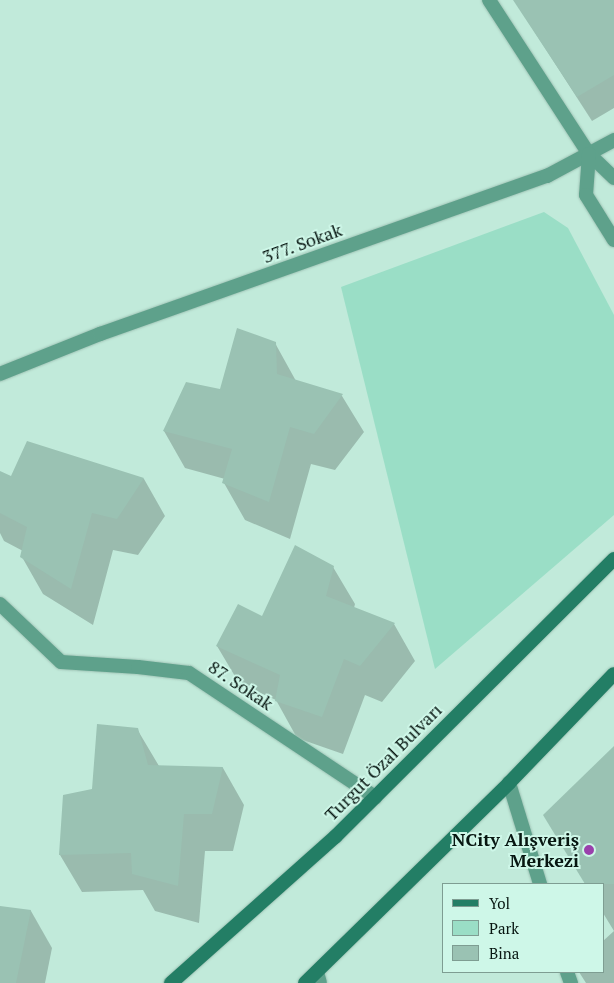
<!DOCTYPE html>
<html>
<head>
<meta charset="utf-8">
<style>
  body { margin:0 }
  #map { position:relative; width:614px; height:983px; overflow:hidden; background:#c1eada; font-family:"PT Serif",serif }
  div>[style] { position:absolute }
  .green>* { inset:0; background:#9adec6 }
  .shadow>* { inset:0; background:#0003 }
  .building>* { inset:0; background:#9ac2b3 }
  .roads { filter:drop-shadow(0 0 1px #a0c4b6) drop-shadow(0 0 1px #a0c4b6) }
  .minor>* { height:14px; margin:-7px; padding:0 7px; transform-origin:7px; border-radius:7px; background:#5ea18b }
  .tertiary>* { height:14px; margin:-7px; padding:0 7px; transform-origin:7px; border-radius:7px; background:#5ea18b }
  .secondary>* { height:14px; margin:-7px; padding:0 7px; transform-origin:7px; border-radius:7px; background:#237e65 }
  .dots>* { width:14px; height:14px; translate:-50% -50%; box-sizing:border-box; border:2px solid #cef7e8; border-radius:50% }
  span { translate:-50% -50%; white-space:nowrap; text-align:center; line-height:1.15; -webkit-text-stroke:4px #cef7e8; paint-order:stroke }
  .street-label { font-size:18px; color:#071611 }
  .poi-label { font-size:18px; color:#071611; font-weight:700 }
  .right { translate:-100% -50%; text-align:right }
  .legend { position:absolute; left:442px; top:883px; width:162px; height:90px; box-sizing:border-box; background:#cef7e8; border:1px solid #7e9d92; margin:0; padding:6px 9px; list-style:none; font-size:15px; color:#071611 }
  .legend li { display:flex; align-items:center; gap:10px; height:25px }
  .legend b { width:25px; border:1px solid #7e9d92 }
</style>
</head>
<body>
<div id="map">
  <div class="green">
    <i style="clip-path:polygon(544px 212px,568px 228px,614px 315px,614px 515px,435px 669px,341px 287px)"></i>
  </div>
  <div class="shadow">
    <i style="clip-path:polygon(514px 0,614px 0,614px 108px,592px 121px)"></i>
    <i style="clip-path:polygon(275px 343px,296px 381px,342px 396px,364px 432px,335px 470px,311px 464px,290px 539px,245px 520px,224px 483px,225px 479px,185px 468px,164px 431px,221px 390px)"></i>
    <i style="clip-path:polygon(28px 443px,144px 479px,165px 516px,138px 555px,113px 550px,93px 625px,43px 594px,22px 557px,23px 551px,4px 541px,0 533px,0 472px,12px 478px)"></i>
    <i style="clip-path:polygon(333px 567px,355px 604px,354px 608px,394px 624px,415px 661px,382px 702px,365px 695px,343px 754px,297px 738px,276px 700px,239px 683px,217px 646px,263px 617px)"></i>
    <i style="clip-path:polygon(137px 729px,159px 766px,223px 768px,244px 805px,233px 851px,205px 851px,199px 923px,155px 911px,143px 890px,82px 892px,60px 855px,93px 790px)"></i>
    <i style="clip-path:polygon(614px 748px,614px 931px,603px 913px,603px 884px,586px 884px,561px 843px)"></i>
    <i style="clip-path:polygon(0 907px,31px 911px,52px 948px,45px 983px,0 983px)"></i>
    <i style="clip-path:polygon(614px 931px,614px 983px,586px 983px,579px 972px,603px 972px,603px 941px)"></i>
  </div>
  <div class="building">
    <i style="clip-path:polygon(513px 0,614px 0,614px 75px,577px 97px)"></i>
    <i style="clip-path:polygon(237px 328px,276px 342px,277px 374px,343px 394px,314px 434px,290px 427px,269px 502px,222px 483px,232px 449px,163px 431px,186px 382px,220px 389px)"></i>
    <i style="clip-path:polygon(27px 441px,144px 478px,117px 519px,92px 513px,71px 589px,20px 557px,27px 527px,0 513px,0 471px,11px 476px)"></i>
    <i style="clip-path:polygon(295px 545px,334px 566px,326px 596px,395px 623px,360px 666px,344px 659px,322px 717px,275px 701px,280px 675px,216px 646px,238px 604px,262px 616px)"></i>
    <i style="clip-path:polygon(97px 724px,138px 728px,148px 765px,223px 767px,212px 814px,184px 814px,178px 886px,132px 874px,131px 853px,59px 855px,63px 795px,92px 789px)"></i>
    <i style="clip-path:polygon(614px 746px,614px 884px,585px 884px,543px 815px)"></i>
    <i style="clip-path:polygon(0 906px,31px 910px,16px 983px,0 983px)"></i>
  </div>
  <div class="roads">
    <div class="minor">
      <i style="left:0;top:374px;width:108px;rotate:-21.8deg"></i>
      <i style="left:100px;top:334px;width:474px;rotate:-19.5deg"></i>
      <i style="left:547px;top:176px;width:76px;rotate:-28.2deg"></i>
      <i style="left:0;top:604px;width:84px;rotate:43.6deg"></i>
      <i style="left:61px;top:662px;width:77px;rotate:3.7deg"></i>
      <i style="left:138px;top:667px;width:51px;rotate:6.7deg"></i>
      <i style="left:189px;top:673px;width:224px;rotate:33.7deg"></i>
      <i style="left:509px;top:783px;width:106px;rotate:72.9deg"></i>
      <i style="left:317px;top:972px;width:11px;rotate:75deg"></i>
      <i style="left:567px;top:972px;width:12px;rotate:70deg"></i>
    </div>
    <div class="tertiary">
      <i style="left:489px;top:0;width:184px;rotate:57deg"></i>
      <i style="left:614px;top:178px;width:35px;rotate:-136deg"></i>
      <i style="left:589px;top:154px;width:41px;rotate:94.2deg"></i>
      <i style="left:586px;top:195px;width:53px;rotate:58.1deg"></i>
    </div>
    <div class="secondary">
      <i style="left:171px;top:983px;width:220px;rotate:-41.7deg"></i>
      <i style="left:335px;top:837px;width:394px;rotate:-44.9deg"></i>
      <i style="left:305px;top:983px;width:286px;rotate:-44.4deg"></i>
      <i style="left:509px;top:783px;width:151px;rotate:-46.1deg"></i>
    </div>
  </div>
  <div class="dots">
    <i style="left:589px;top:850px;background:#9a40ac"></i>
  </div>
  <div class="street-label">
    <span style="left:302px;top:243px;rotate:-20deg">377. Sokak</span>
    <span style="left:241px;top:685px;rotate:34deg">87. Sokak</span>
    <span style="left:383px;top:762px;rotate:-45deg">Turgut Özal Bulvarı</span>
  </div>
  <div class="poi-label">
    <span class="right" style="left:579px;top:850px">NCity Alışveriş<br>Merkezi</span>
  </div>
  <ul class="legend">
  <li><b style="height:6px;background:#237e65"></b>Yol</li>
  <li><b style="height:14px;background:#9adec6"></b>Park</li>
  <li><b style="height:14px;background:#9ac2b3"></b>Bina</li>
  </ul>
</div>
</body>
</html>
